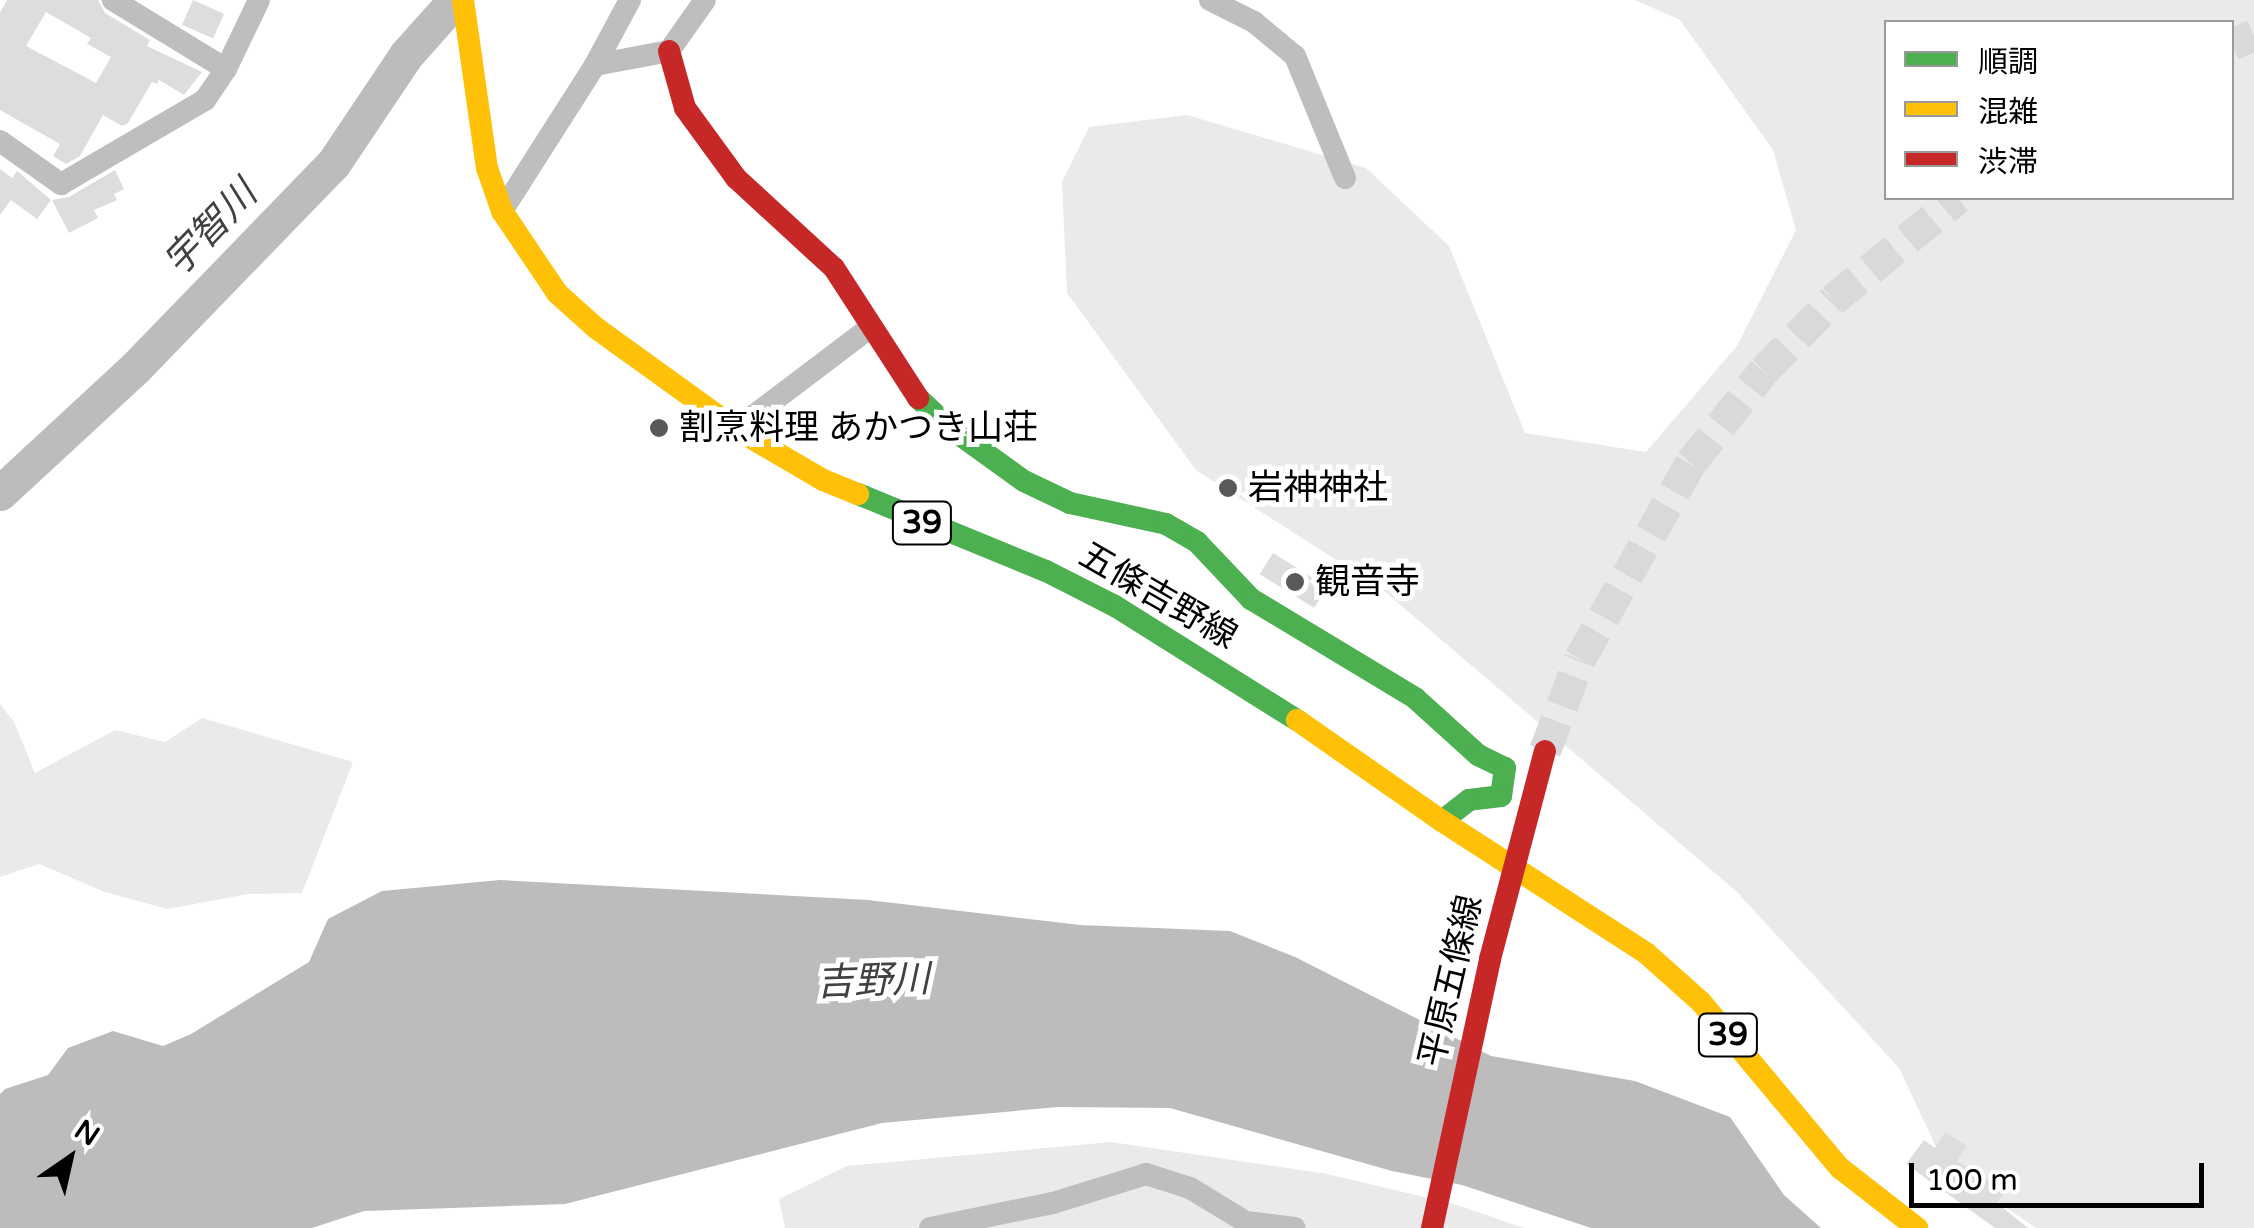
<!DOCTYPE html>
<html>
<head>
<meta charset="utf-8">
<style>
  body { margin:0 }
  #map { position:relative; width:2254px; height:1228px; overflow:hidden; background:#fff; font-family:"Varela Round","Noto Sans JP",sans-serif }
  div>[style] { position:absolute }
  .green>* { inset:0; background:#eaeaea }
  .water>* { inset:0; background:#bcbcbc }
  .river>* { height:35px; margin:-17.5px; padding:0 17.5px; transform-origin:17.5px; border-radius:17.5px; background:#bcbcbc }
  .building>* { inset:0; background:#ddd; transform-origin:0 0 }
  .secondary-tunnel>* { height:32px; margin-top:-16px; transform-origin:0; background:repeating-linear-gradient(90deg,#d9d9d9 0 32px,transparent 0 48px) }
  .street>* { height:22px; margin:-11px; padding:0 11px; transform-origin:11px; border-radius:11px; background:#bebebe }
  .fast>* { height:22px; margin:-11px; padding:0 11px; transform-origin:11px; border-radius:11px; background:#4caf50 }
  .slow>* { height:22px; margin:-11px; padding:0 11px; transform-origin:11px; border-radius:11px; background:#ffc107 }
  .jam>* { height:22px; margin:-11px; padding:0 11px; transform-origin:11px; border-radius:11px; background:#c62828 }
  .dots>* { width:28px; height:28px; translate:-50% -50%; box-sizing:border-box; border:5px solid #fff; border-radius:50% }
  span { translate:-50% -50%; white-space:nowrap; text-align:center; line-height:1.15; -webkit-text-stroke:10px #fff; paint-order:stroke }
  .shield-label span { padding:2px 8px; background:#fff; border:2px solid; border-radius:8px; -webkit-text-stroke-width:0 }
  .shield-label { font-size:32px; color:#000; font-weight:700 }
  .poi-label { font-size:35px; color:#000 }
  .left { translate:0 -50%; text-align:left }
  .street-label { font-size:35px; color:#000 }
  .water-label { font-size:38px; color:#414141; font-style:italic }
  .legend { position:absolute; left:1884px; top:20px; width:350px; height:180px; box-sizing:border-box; background:#fff; border:2px solid #999; margin:0; padding:12px 18px; list-style:none; font-size:30px; color:#000 }
  .legend li { display:flex; align-items:center; gap:20px; height:50px }
  .legend b { width:50px; border:2px solid #999 }
  .north { position:absolute; left:20px; top:1108px; width:100px; height:100px; -webkit-text-stroke:8px #fff; paint-order:stroke; rotate:34deg; font-size:28px; font-weight:700; line-height:40px; text-align:center; color:#000 }
  .north::after { content:''; display:block; margin:auto; width:35px; height:45px; background:#000; clip-path:polygon(50% 0,100% 100%,50% 72%,0 100%) }
  .scale { position:absolute; left:1909px; top:1163px; width:295px; height:45px; box-sizing:border-box; border:5px solid #000; border-top:0; padding-left:12px; font-size:30px; line-height:35px; white-space:nowrap; color:#000; -webkit-text-stroke:8px #fff; paint-order:stroke }
</style>
</head>
<body>
<div id="map">
  <div class="green">
    <i style="clip-path:polygon(evenodd,1635px 0,2254px 0,2254px 1228px,2036px 1228px,1945px 1166px,1899px 1068px,1736px 891px,1383px 590px,1196px 470px,1067px 293px,1062px 182px,1089px 127px,1187px 115px,1366px 168px,1449px 246px,1525px 433px,1646px 452px,1737px 346px,1796px 230px,1773px 150px,1680px 20px,1635px 0,1886px 22px,2232px 22px,2232px 198px,1886px 198px,1886px 22px)"></i>
    <i style="clip-path:polygon(0 704px,14px 722px,35px 773px,115px 730px,165px 742px,202px 718px,353px 762px,302px 893px,248px 894px,167px 909px,105px 892px,39px 864px,0 877px)"></i>
    <i style="clip-path:polygon(1111px 1142px,1327px 1174px,1454px 1204px,1524px 1228px,785px 1228px,779px 1199px,847px 1166px)"></i>
  </div>
  <div class="water">
    <i style="clip-path:polygon(500px 880px,868px 900px,1080px 925px,1230px 931px,1295px 957px,1491px 1056px,1635px 1081px,1730px 1117px,1784px 1195px,1821px 1228px,1591px 1228px,1462px 1185px,1392px 1171px,1170px 1108px,1058px 1107px,882px 1123px,565px 1204px,364px 1211px,312px 1228px,0 1228px,0 1094px,5px 1089px,48px 1075px,68px 1048px,113px 1031px,163px 1046px,191px 1034px,309px 962px,328px 919px,382px 891px)"></i>
  </div>
  <div class="river">
    <i style="left:0;top:493px;width:185px;rotate:-42.8deg"></i>
    <i style="left:136px;top:367px;width:283px;rotate:-45.9deg"></i>
    <i style="left:333px;top:164px;width:131px;rotate:-56.2deg"></i>
    <i style="left:406px;top:55px;width:74px;rotate:-48.3deg"></i>
  </div>
  <div class="building">
    <i style="clip-path:polygon(evenodd,7px 0,98px 0,105px 13px,150px 40px,147px 46px,202px 72px,184px 95px,159px 80px,157px 84px,152px 82px,128px 123px,122px 126px,103px 115px,80px 156px,66px 164px,53px 156px,60px 144px,0 110px,0 13px,7px 0,46px 12px,91px 38px,87px 44px,111px 57px,96px 83px,26px 46px,46px 12px)"></i>
    <i style="left:193px;top:0;width:34px;height:27px;rotate:24deg"></i>
    <i style="clip-path:polygon(0 169px,12px 178px,17px 171px,51px 200px,37px 219px,11px 200px,0 215px)"></i>
    <i style="clip-path:polygon(115px 170px,124px 189px,114px 194px,117px 200px,94px 210px,98px 218px,69px 233px,52px 200px,69px 197px)"></i>
    <i style="left:1273px;top:553px;width:64px;height:25px;rotate:32deg"></i>
    <i style="clip-path:polygon(1945px 1132px,1967px 1146px,1957px 1161px,2006px 1191px,1997px 1203px,2028px 1228px,1995px 1228px,1906px 1164px,1924px 1140px,1935px 1148px)"></i>
  </div>
  <div class="secondary-tunnel">
    <i style="left:2232px;top:45px;width:24px;rotate:-24deg"></i>
    <i style="left:1545px;top:751px;width:98px;rotate:-69.2deg"></i>
    <i style="left:1580px;top:659px;width:225px;rotate:-60.5deg"></i>
    <i style="left:1691px;top:463px;width:117px;rotate:-51.6deg"></i>
    <i style="left:1764px;top:371px;width:99px;rotate:-45.8deg"></i>
    <i style="left:1833px;top:300px;width:161px;rotate:-39.2deg"></i>
  </div>
  <div class="street">
    <i style="left:113px;top:0;width:132px;rotate:31.4deg"></i>
    <i style="left:1210px;top:0;width:49px;rotate:26.6deg"></i>
    <i style="left:1254px;top:22px;width:53px;rotate:39.7deg"></i>
    <i style="left:1295px;top:56px;width:132px;rotate:67.7deg"></i>
    <i style="left:595px;top:65px;width:75px;rotate:-10.7deg"></i>
    <i style="left:669px;top:51px;width:62px;rotate:-54.8deg"></i>
    <i style="left:0;top:141px;width:75px;rotate:35.2deg"></i>
    <i style="left:61px;top:184px;width:167px;rotate:-30.3deg"></i>
    <i style="left:205px;top:100px;width:37px;rotate:-56deg"></i>
    <i style="left:226px;top:69px;width:76px;rotate:-64.4deg"></i>
    <i style="left:502px;top:211px;width:173px;rotate:-57.5deg"></i>
    <i style="left:595px;top:65px;width:74px;rotate:-61.7deg"></i>
    <i style="left:736px;top:429px;width:169px;rotate:-37.1deg"></i>
    <i style="left:930px;top:1228px;width:126px;rotate:-11.5deg"></i>
    <i style="left:1053px;top:1203px;width:97px;rotate:-17.3deg"></i>
    <i style="left:1146px;top:1174px;width:46px;rotate:17.7deg"></i>
    <i style="left:1190px;top:1188px;width:66px;rotate:31.3deg"></i>
    <i style="left:1246px;top:1222px;width:49px;rotate:7deg"></i>
  </div>
  <div class="fast">
    <i style="left:918px;top:398px;width:42px;rotate:43.1deg"></i>
    <i style="left:949px;top:427px;width:92px;rotate:35.8deg"></i>
    <i style="left:1024px;top:481px;width:51px;rotate:25.6deg"></i>
    <i style="left:1070px;top:503px;width:98px;rotate:12.3deg"></i>
    <i style="left:1166px;top:524px;width:36px;rotate:30deg"></i>
    <i style="left:1197px;top:542px;width:79px;rotate:46.5deg"></i>
    <i style="left:1251px;top:599px;width:192px;rotate:31.1deg"></i>
    <i style="left:1415px;top:698px;width:85px;rotate:42.1deg"></i>
    <i style="left:1478px;top:755px;width:30px;rotate:26deg"></i>
    <i style="left:1505px;top:768px;width:28px;rotate:98deg"></i>
    <i style="left:1501px;top:796px;width:32px;rotate:173deg"></i>
    <i style="left:1469px;top:800px;width:34px;rotate:142deg"></i>
    <i style="left:858px;top:494px;width:203px;rotate:22.3deg"></i>
    <i style="left:1046px;top:571px;width:77px;rotate:26.9deg"></i>
    <i style="left:1115px;top:606px;width:215px;rotate:32.1deg"></i>
  </div>
  <div class="slow">
    <i style="left:463px;top:0;width:170px;rotate:81.9deg"></i>
    <i style="left:487px;top:168px;width:46px;rotate:70.8deg"></i>
    <i style="left:502px;top:211px;width:99px;rotate:56.1deg"></i>
    <i style="left:557px;top:293px;width:52px;rotate:41.9deg"></i>
    <i style="left:596px;top:328px;width:173px;rotate:35.8deg"></i>
    <i style="left:736px;top:429px;width:101px;rotate:30.4deg"></i>
    <i style="left:823px;top:480px;width:38px;rotate:22deg"></i>
    <i style="left:1297px;top:720px;width:177px;rotate:34.9deg"></i>
    <i style="left:1442px;top:821px;width:243px;rotate:32.9deg"></i>
    <i style="left:1646px;top:953px;width:74px;rotate:41.7deg"></i>
    <i style="left:1701px;top:1002px;width:217px;rotate:50.1deg"></i>
    <i style="left:1840px;top:1168px;width:98px;rotate:37.9deg"></i>
  </div>
  <div class="jam">
    <i style="left:669px;top:51px;width:59px;rotate:74.3deg"></i>
    <i style="left:685px;top:108px;width:87px;rotate:53.9deg"></i>
    <i style="left:736px;top:178px;width:133px;rotate:42.6deg"></i>
    <i style="left:834px;top:268px;width:155px;rotate:57.1deg"></i>
    <i style="left:1432px;top:1228px;width:275px;rotate:-77.8deg"></i>
    <i style="left:1490px;top:959px;width:215px;rotate:-75.2deg"></i>
  </div>
  <div class="dots">
    <i style="left:659px;top:428px;background:#595959"></i>
    <i style="left:1228px;top:488px;background:#595959"></i>
    <i style="left:1295px;top:582px;background:#595959"></i>
  </div>
  <div class="shield-label">
    <span style="left:922px;top:523px">39</span>
    <span style="left:1728px;top:1035px">39</span>
  </div>
  <div class="poi-label">
    <span class="left" style="left:679px;top:428px">割烹料理 あかつき山荘</span>
    <span class="left" style="left:1248px;top:488px">岩神神社</span>
    <span class="left" style="left:1315px;top:582px">観音寺</span>
  </div>
  <div class="street-label">
    <span style="left:1158px;top:596px;rotate:30deg">五條吉野線</span>
    <span style="left:1451px;top:981px;rotate:-77deg">平原五條線</span>
  </div>
  <div class="water-label">
    <span style="left:211px;top:229px;rotate:-46deg">宇智川</span>
    <span style="left:873px;top:982px;rotate:-2deg">吉野川</span>
  </div>
  <ul class="legend">
  <li><b style="height:12px;background:#4caf50"></b>順調</li>
  <li><b style="height:12px;background:#ffc107"></b>混雑</li>
  <li><b style="height:12px;background:#c62828"></b>渋滞</li>
  </ul>
  <div class="north">N</div>
  <div class="scale">100 m</div>
</div>
</body>
</html>
